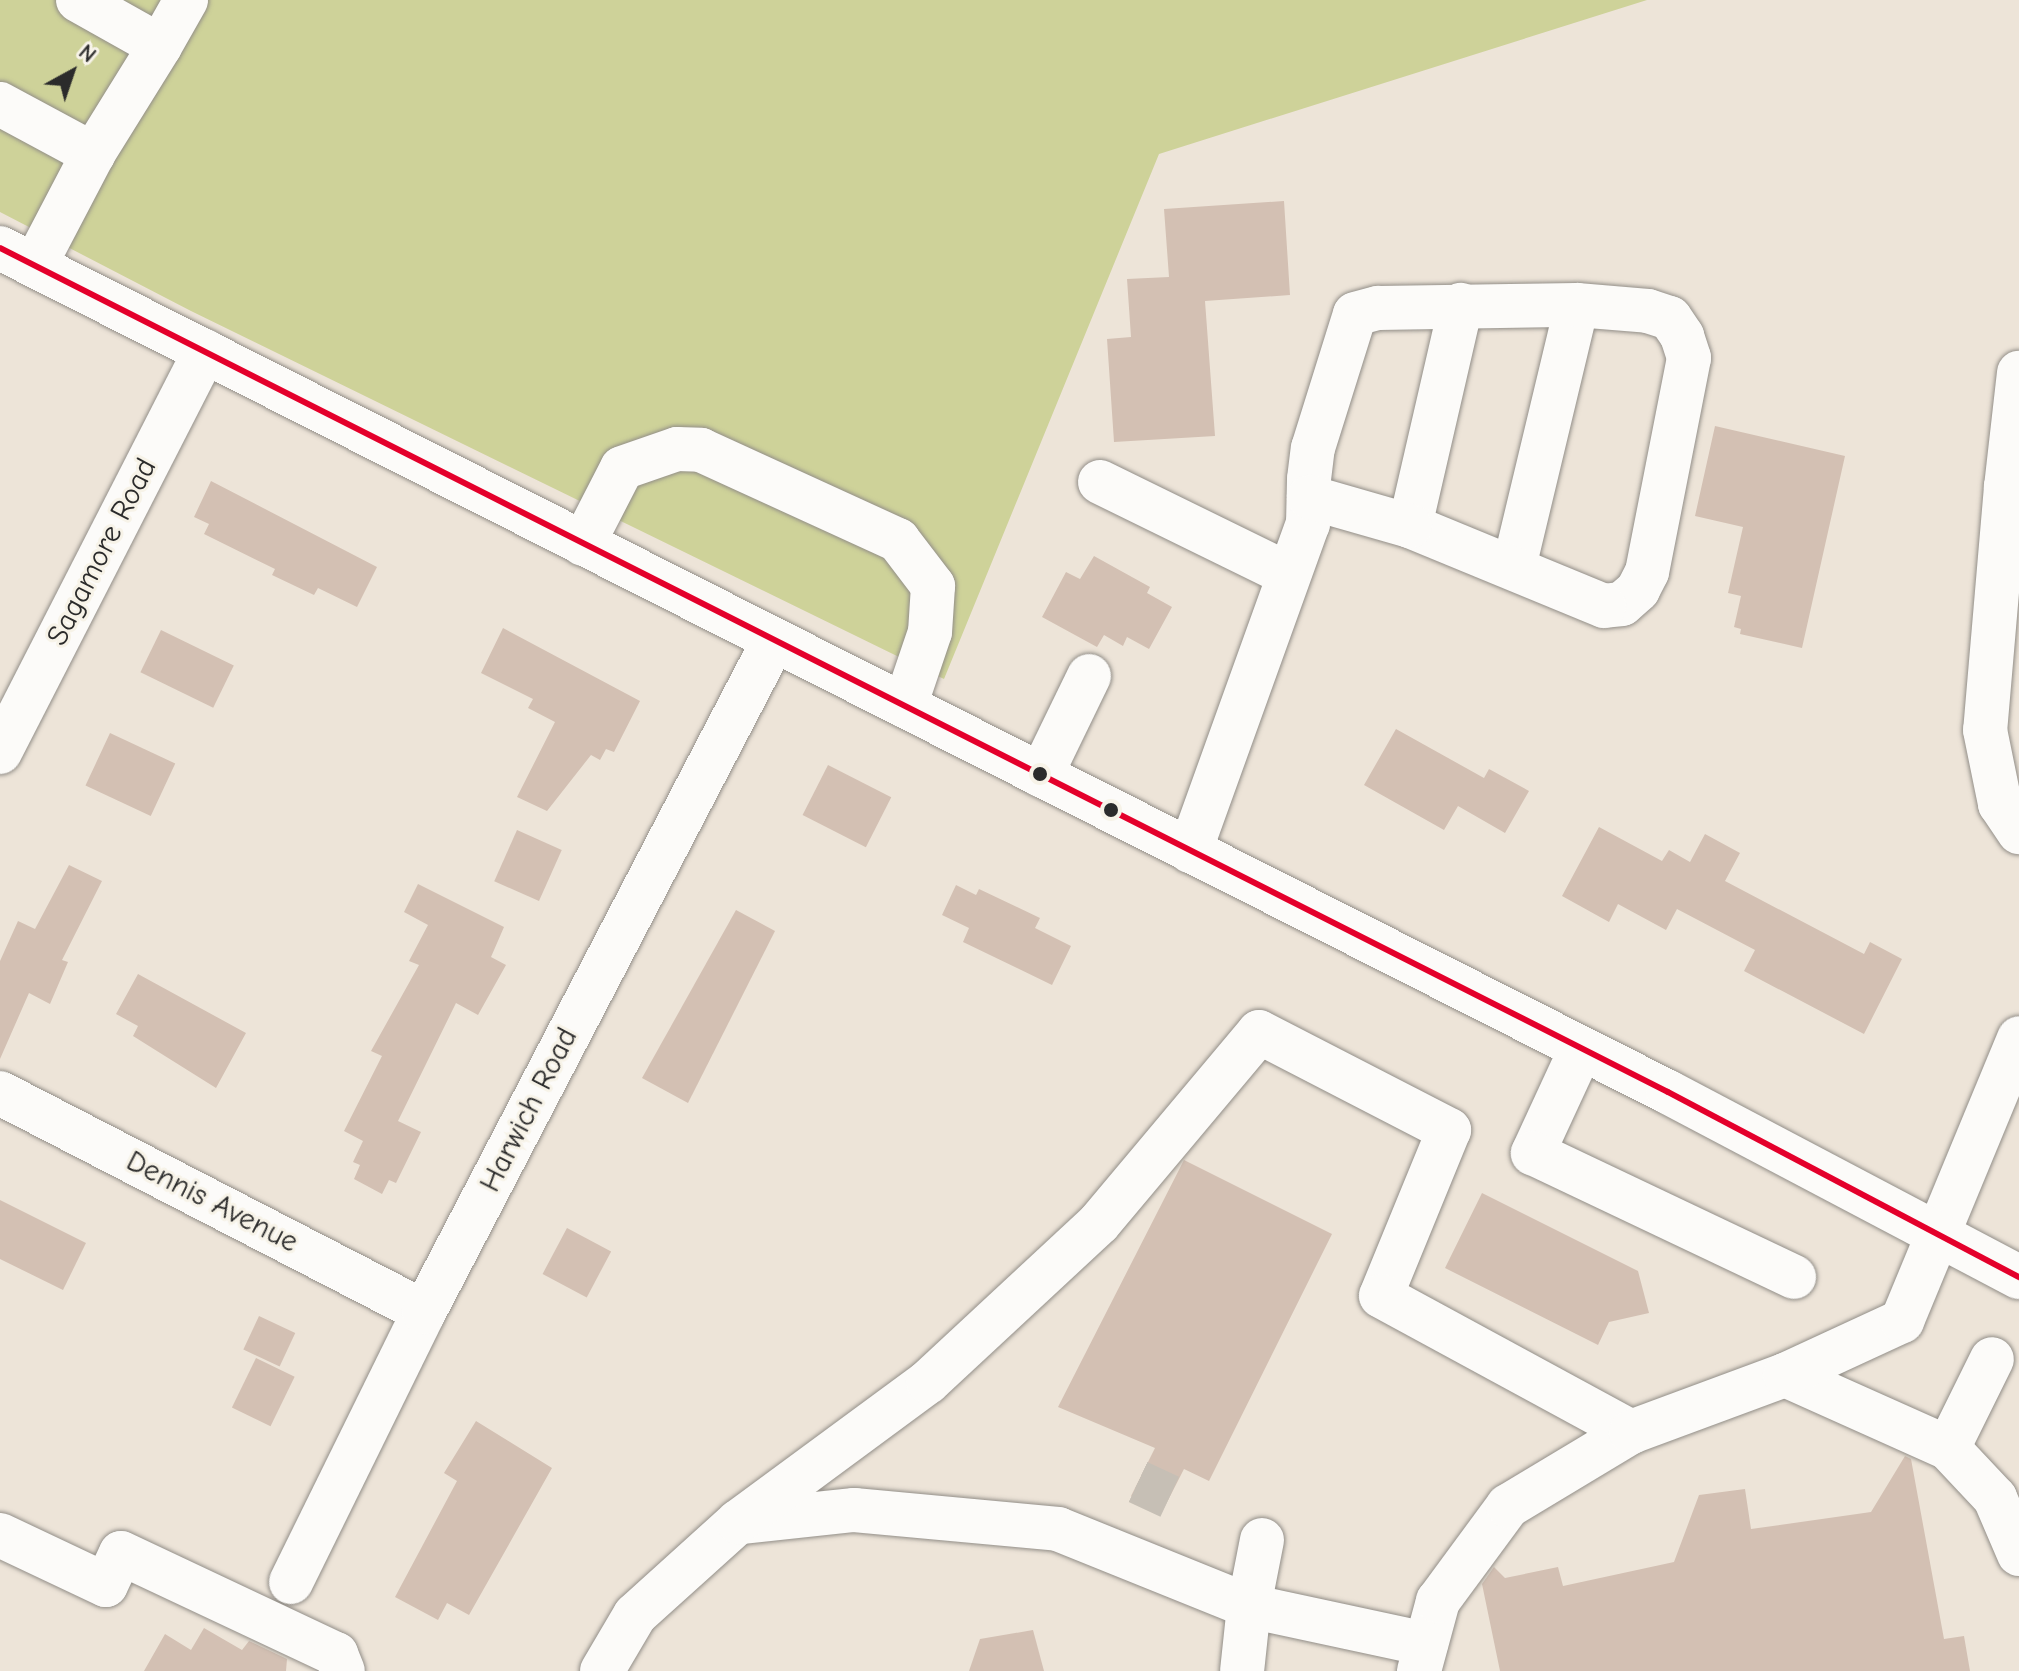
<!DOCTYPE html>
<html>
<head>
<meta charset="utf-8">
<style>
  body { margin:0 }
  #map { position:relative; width:2019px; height:1671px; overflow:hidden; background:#ede4d8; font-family:"Comic Neue",sans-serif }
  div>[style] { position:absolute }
  .green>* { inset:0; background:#ced299 }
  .building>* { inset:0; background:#d3c0b3; transform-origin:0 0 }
  .minor-tunnel>* { height:44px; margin-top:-22px; transform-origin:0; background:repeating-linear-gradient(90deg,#c6bfb5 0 44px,transparent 0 66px) }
  .roads { filter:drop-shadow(0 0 2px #928e88) drop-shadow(0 0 2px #928e88) }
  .minor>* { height:44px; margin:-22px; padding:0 22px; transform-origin:22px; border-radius:22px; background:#fcfbf9 }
  .major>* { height:44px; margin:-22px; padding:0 22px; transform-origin:22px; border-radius:22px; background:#fcfbf9 }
  .bus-1>* { height:6px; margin:-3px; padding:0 3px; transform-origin:3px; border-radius:3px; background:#e4002b }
  .dots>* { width:22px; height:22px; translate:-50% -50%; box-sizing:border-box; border:4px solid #f7f3e8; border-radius:50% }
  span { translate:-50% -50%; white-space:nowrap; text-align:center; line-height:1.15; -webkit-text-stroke:6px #f7f3e8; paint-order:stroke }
  .street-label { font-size:30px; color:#2b2b2b }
  .north { position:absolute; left:32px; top:32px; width:80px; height:80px; -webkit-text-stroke:6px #f7f3e8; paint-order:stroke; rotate:40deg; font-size:22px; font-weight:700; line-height:32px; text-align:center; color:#2b2b2b }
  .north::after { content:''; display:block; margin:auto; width:28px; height:36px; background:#2b2b2b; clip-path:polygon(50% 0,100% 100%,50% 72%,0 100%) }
</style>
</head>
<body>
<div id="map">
  <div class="green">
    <i style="clip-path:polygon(0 0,1647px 0,1159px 154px,944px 679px,191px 311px,0 212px)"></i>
  </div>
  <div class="building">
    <i style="clip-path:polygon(1284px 201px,1290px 295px,1205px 301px,1215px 436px,1114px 442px,1107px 339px,1131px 337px,1127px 279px,1169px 277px,1164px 209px)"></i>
    <i style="clip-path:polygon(1715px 426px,1845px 456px,1802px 648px,1740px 634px,1741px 629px,1734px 627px,1741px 596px,1728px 593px,1743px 527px,1695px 516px)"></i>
    <i style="clip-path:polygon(211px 481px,377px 567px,357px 607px,318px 588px,314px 595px,272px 575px,275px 569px,204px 534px,209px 524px,194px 517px)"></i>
    <i style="clip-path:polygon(1094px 556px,1150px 587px,1147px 593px,1172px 607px,1149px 649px,1127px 637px,1123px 646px,1104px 635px,1097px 647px,1042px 617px,1066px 572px,1080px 579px)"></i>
    <i style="clip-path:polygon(503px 628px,640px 701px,614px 752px,606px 749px,600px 760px,591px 755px,547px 811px,517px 797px,555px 722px,528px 708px,533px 699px,481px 673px)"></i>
    <i style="left:161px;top:630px;width:81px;height:47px;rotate:26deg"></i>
    <i style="clip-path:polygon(1396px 729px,1484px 778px,1489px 769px,1529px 791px,1505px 833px,1458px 806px,1444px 830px,1364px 785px)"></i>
    <i style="left:110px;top:733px;width:72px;height:58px;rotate:25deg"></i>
    <i style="left:828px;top:765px;width:71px;height:56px;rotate:27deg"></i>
    <i style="clip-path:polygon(1599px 827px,1662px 861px,1669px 850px,1690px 862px,1705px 834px,1740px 853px,1725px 881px,1864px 954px,1870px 942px,1902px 959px,1864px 1034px,1744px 971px,1755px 950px,1677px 909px,1666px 930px,1618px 904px,1609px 922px,1562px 896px)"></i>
    <i style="left:517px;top:830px;width:49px;height:56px;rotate:24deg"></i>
    <i style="clip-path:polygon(69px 865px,102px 881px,62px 960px,68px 962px,50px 1004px,29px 993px,0 1059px,0 961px,18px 921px,35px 929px)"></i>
    <i style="clip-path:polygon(418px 884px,504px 927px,491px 957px,506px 965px,478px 1015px,456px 1003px,398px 1121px,421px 1132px,396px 1183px,389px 1180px,382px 1194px,354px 1179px,360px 1165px,353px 1162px,363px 1141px,344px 1131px,382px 1056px,371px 1051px,419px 965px,409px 961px,428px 925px,404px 912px)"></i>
    <i style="clip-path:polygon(956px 885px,976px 895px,979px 889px,1040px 918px,1035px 928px,1071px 946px,1052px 985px,963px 942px,969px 928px,942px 915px)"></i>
    <i style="clip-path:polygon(736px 910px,775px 931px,688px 1103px,642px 1078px)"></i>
    <i style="clip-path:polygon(138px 974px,246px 1033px,216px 1088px,133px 1036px,138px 1026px,116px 1014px)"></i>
    <i style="clip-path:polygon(1184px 1160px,1332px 1234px,1209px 1481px,1184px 1469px,1162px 1512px,1131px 1496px,1155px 1448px,1058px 1407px)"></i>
    <i style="clip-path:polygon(1482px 1193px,1638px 1271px,1649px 1313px,1609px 1322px,1598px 1345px,1445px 1268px)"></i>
    <i style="clip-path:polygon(0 1200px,86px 1243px,63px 1290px,0 1259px)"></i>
    <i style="left:567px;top:1228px;width:50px;height:52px;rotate:28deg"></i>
    <i style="left:259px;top:1316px;width:40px;height:37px;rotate:25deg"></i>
    <i style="left:256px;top:1358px;width:43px;height:55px;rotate:26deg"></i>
    <i style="clip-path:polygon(476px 1421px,552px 1468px,469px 1615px,447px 1603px,438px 1620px,395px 1597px,457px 1481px,444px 1473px)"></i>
    <i style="clip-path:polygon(1905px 1456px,1911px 1459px,1944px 1639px,1964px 1636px,1970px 1671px,1500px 1671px,1482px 1584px,1494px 1567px,1505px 1578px,1558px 1567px,1563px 1586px,1674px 1562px,1699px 1495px,1745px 1489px,1751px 1529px,1871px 1512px)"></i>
    <i style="clip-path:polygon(204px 1628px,242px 1650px,249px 1641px,287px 1659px,286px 1671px,144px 1671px,165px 1634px,191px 1650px)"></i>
    <i style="clip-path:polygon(1033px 1630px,1044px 1671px,969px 1671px,980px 1639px)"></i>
  </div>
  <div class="minor-tunnel">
    <i style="left:1138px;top:1482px;width:35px;rotate:25deg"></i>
  </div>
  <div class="roads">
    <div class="minor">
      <i style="left:78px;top:0;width:94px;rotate:29.3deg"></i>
      <i style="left:160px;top:46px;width:53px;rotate:-60.5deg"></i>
      <i style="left:0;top:104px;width:106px;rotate:28.3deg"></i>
      <i style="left:35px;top:265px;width:125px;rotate:-62.4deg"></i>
      <i style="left:93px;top:154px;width:127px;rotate:-58.2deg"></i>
      <i style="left:1100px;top:482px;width:209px;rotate:26.1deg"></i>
      <i style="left:2006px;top:487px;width:115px;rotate:-83.5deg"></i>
      <i style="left:2019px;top:494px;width:15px;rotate:-152deg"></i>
      <i style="left:2006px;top:487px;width:244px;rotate:94.9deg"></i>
      <i style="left:1985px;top:730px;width:76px;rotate:78.5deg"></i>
      <i style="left:2000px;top:804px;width:34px;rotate:56deg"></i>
      <i style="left:1410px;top:526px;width:227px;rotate:-77deg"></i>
      <i style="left:583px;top:544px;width:85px;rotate:-62.8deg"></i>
      <i style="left:622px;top:468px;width:58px;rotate:-19.1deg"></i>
      <i style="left:677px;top:449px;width:24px;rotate:2deg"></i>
      <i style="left:701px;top:450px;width:217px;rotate:24.6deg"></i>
      <i style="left:898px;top:540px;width:58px;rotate:52.7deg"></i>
      <i style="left:933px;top:586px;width:46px;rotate:93.7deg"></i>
      <i style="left:930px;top:632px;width:78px;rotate:108.7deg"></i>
      <i style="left:1514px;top:567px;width:269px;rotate:-76.5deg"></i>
      <i style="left:0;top:752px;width:450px;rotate:-62.9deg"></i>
      <i style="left:1041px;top:775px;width:110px;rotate:-64.1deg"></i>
      <i style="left:1190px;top:851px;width:348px;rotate:-70.2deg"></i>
      <i style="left:1308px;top:524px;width:45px;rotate:-88.7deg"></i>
      <i style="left:1309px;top:479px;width:31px;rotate:-83deg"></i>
      <i style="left:1313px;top:448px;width:140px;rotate:-72.6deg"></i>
      <i style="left:1355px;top:314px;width:24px;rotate:-15deg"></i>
      <i style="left:1378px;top:308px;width:199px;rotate:-0.9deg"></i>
      <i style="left:1577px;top:305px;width:71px;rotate:4.8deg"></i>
      <i style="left:1648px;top:311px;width:23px;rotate:18deg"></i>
      <i style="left:1670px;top:318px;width:22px;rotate:56deg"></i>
      <i style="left:1682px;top:336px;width:23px;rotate:72deg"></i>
      <i style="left:1689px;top:358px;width:218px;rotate:101.1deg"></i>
      <i style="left:1647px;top:572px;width:20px;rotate:117deg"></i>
      <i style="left:1638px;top:590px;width:21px;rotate:139deg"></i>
      <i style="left:1622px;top:604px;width:18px;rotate:174deg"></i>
      <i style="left:1604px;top:606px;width:210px;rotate:-157.6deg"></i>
      <i style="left:1410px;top:526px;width:105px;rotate:-164deg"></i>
      <i style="left:1581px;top:1049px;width:115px;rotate:114.8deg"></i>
      <i style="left:1533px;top:1153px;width:289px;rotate:25.4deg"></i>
      <i style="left:0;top:1093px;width:477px;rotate:27.3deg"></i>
      <i style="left:1785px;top:1375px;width:179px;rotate:24.1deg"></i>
      <i style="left:1948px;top:1448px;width:69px;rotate:46.8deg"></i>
      <i style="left:1995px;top:1498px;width:61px;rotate:66.8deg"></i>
      <i style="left:1948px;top:1448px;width:99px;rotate:-63.7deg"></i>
      <i style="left:741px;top:1522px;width:114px;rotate:-6.1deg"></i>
      <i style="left:854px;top:1510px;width:205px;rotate:5.3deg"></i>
      <i style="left:1058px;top:1529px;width:206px;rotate:22deg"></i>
      <i style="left:1249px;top:1606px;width:65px;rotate:96.1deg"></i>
      <i style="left:0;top:1535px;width:117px;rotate:25.3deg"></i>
      <i style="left:106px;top:1585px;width:35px;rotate:-65deg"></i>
      <i style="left:121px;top:1553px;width:238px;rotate:25.2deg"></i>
      <i style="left:336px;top:1654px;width:18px;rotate:68deg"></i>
      <i style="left:1262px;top:1540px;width:67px;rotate:101.1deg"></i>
      <i style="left:1249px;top:1606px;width:181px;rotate:12.1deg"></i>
      <i style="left:291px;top:1582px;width:301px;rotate:-63.8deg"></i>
      <i style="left:424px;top:1312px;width:758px;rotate:-62.49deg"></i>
      <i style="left:602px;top:1671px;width:65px;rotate:-59.5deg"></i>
      <i style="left:635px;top:1615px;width:139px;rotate:-42.1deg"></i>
      <i style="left:738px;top:1522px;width:236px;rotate:-36.4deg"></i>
      <i style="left:928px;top:1382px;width:233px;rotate:-42.9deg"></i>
      <i style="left:1099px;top:1223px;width:249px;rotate:-50deg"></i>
      <i style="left:1259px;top:1032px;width:214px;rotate:27.3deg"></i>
      <i style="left:1449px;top:1130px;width:179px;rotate:112.3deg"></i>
      <i style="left:1381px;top:1296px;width:285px;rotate:28.5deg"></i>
      <i style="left:1419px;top:1671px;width:73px;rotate:-74.8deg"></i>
      <i style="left:1438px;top:1601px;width:118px;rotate:-53.6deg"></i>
      <i style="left:1508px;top:1506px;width:144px;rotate:-31deg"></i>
      <i style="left:1631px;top:1432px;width:164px;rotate:-20.3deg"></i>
      <i style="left:1785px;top:1375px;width:129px;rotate:-24.8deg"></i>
      <i style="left:1902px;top:1321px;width:306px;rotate:-67.5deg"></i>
    </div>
    <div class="major">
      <i style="left:0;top:248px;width:1869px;rotate:26.84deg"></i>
      <i style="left:1668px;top:1092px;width:397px;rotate:27.8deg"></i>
    </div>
  </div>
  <div class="bus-1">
    <i style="left:0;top:248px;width:1869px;rotate:26.84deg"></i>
    <i style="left:1668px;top:1092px;width:397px;rotate:27.8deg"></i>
  </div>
  <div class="dots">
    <i style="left:1040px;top:774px;background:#2b2b2b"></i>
    <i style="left:1111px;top:810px;background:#2b2b2b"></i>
  </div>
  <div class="street-label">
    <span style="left:102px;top:552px;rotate:-63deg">Sagamore Road</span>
    <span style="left:529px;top:1110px;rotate:-63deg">Harwich Road</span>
    <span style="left:212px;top:1202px;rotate:27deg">Dennis Avenue</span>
  </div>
  <div class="north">N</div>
</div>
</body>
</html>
